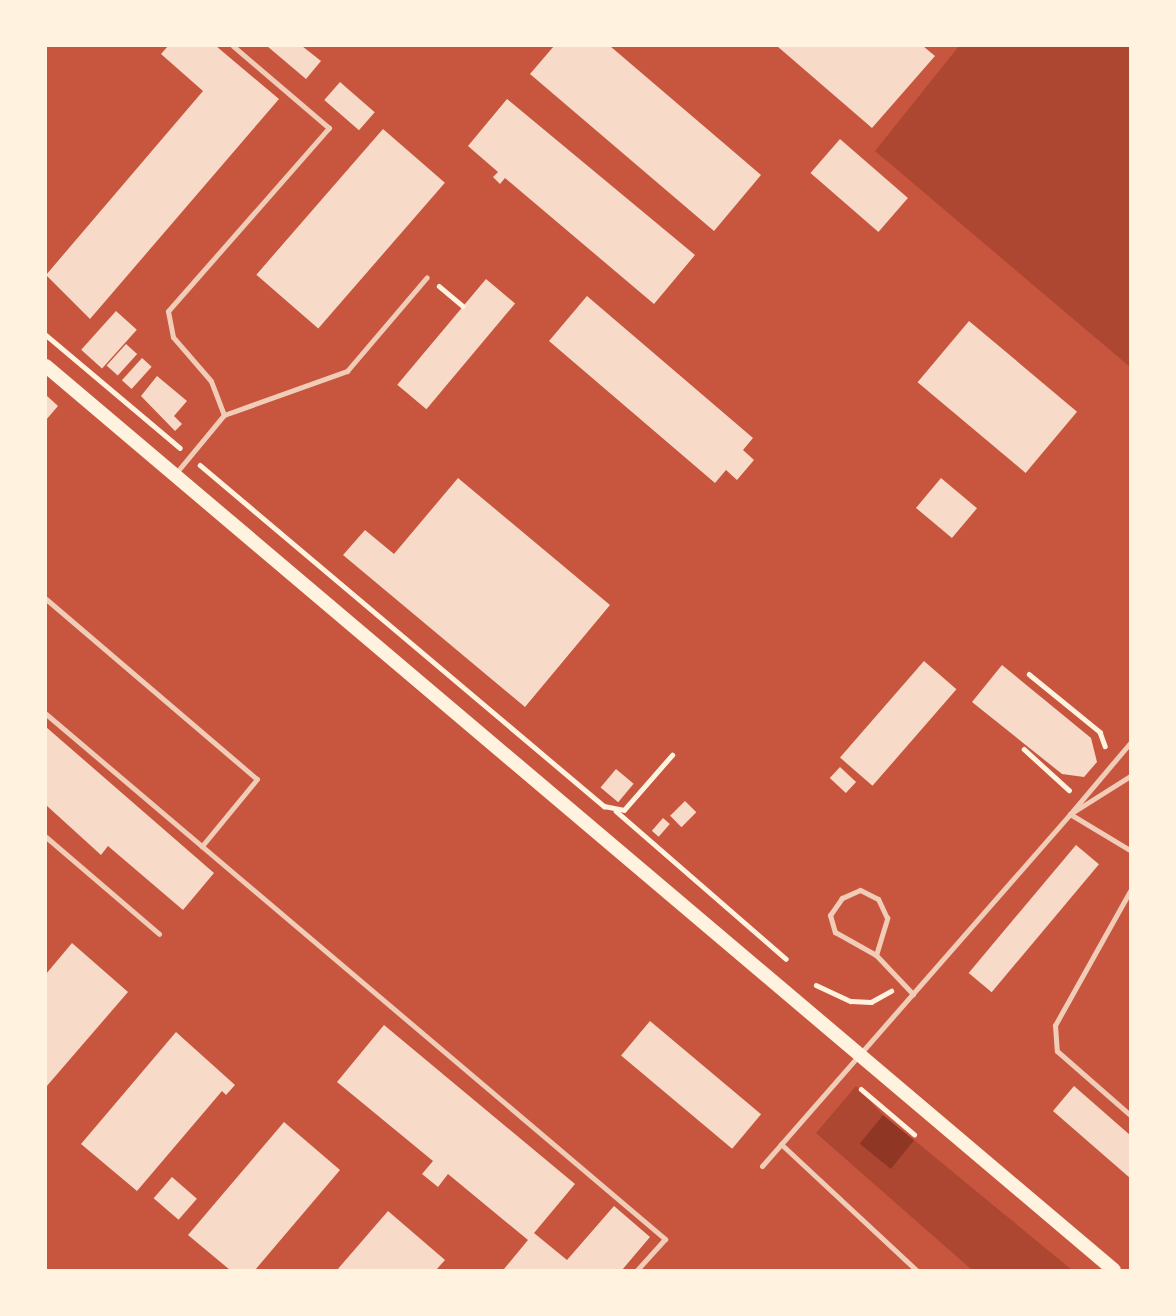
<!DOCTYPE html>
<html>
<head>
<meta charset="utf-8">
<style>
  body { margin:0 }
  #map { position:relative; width:1176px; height:1316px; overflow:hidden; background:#c8553d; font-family:Overpass,sans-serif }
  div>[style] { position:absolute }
  .green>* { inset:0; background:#ae4732 }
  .water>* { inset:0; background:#8f3625; transform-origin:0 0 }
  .building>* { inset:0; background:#f7dbc8; transform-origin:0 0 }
  .path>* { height:4.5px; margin:-2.25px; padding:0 2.25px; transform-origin:2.25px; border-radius:2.25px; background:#fff3e0 }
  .service>* { height:5px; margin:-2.5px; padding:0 2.5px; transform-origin:2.5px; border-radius:2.5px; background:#f1ccb7 }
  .secondary>* { height:14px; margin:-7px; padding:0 7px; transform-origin:7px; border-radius:7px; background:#fff3e0 }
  span { translate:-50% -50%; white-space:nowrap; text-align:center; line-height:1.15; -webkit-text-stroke:5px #fff3e0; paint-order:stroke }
  .frame { position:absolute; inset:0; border:47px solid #fff3e0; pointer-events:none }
</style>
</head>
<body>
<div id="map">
  <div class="green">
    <i style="clip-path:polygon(959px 46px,1130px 46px,1130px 367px,875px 151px)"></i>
    <i style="clip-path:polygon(856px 1086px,883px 1115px,861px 1143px,891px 1168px,914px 1140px,1072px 1270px,972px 1270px,816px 1133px)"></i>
  </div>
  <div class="water">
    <i style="left:883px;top:1115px;width:40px;height:37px;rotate:39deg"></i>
  </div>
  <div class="building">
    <i style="clip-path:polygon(168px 46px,216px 46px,279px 99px,90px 319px,46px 275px,203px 91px,161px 54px)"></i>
    <i style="clip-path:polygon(267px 46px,302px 46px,321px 61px,306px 79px)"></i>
    <i style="clip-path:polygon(554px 46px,610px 46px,761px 175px,714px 231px,530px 74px)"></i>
    <i style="clip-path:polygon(777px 46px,923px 46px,935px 56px,872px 128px)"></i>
    <i style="left:340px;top:82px;width:46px;height:24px;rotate:41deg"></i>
    <i style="clip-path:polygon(507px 99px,695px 255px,654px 304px,505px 178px,500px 184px,493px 177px,498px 172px,468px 146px)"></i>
    <i style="left:383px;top:129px;width:82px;height:193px;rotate:41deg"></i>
    <i style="left:840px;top:139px;width:90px;height:45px;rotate:41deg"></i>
    <i style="left:486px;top:279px;width:38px;height:138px;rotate:40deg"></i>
    <i style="clip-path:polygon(587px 296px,753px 438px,743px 450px,754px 460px,737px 480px,726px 470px,715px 483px,549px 341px)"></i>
    <i style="left:116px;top:311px;width:28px;height:52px;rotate:42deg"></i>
    <i style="left:969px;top:321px;width:141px;height:80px;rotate:40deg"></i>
    <i style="left:126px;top:344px;width:15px;height:29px;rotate:42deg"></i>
    <i style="left:142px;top:358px;width:13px;height:30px;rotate:42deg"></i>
    <i style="clip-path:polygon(157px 376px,187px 401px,174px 416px,182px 424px,175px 431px,141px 396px)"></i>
    <i style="clip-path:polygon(46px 395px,58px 406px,46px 420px)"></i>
    <i style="clip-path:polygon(458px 478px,610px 605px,525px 707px,343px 555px,365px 530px,394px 554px)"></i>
    <i style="left:941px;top:478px;width:47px;height:39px;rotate:40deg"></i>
    <i style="left:924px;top:661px;width:43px;height:128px;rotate:41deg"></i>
    <i style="clip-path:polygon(1002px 665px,1091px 738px,1097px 762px,1084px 777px,1062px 774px,972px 702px)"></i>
    <i style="clip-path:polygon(46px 727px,214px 873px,183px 910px,108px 846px,101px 855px,46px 805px)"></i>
    <i style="left:840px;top:767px;width:22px;height:15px;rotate:43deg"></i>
    <i style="left:616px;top:769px;width:23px;height:24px;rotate:40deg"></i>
    <i style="left:685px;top:801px;width:16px;height:21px;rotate:45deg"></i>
    <i style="left:663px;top:818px;width:9px;height:17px;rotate:41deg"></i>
    <i style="left:1076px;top:845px;width:30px;height:167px;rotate:40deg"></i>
    <i style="clip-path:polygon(72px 943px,128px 992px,46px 1087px,46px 974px)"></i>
    <i style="left:650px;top:1021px;width:145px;height:45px;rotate:40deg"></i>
    <i style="clip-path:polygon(384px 1025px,575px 1184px,534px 1233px,567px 1260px,614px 1206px,650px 1237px,622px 1270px,504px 1269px,528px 1240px,448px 1174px,438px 1187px,422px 1174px,433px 1161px,337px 1082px)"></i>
    <i style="clip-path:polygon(176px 1032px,235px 1085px,226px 1095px,222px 1091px,137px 1191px,81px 1144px)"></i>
    <i style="clip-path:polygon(1074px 1086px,1130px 1135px,1130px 1178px,1053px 1111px)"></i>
    <i style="clip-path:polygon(284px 1122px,340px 1170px,255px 1270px,230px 1270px,188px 1235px)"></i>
    <i style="left:172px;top:1177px;width:33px;height:28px;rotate:41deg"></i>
    <i style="clip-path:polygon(388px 1211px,445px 1260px,436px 1270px,337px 1270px)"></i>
  </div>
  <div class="path">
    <i style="left:439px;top:286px;width:31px;rotate:40deg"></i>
    <i style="left:46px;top:335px;width:175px;rotate:40.1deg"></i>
    <i style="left:200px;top:465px;width:529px;rotate:40.17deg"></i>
    <i style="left:604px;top:806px;width:20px;rotate:11deg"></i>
    <i style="left:624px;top:810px;width:73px;rotate:-48.9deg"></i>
    <i style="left:1029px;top:674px;width:92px;rotate:39.2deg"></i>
    <i style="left:1100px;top:732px;width:15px;rotate:70deg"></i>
    <i style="left:1024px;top:749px;width:61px;rotate:42.3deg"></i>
    <i style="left:616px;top:811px;width:225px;rotate:41deg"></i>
    <i style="left:816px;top:985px;width:38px;rotate:25deg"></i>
    <i style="left:851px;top:1001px;width:20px;rotate:3deg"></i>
    <i style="left:871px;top:1002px;width:23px;rotate:-29deg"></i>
    <i style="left:861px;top:1089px;width:70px;rotate:40.3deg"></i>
  </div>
  <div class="service">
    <i style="left:224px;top:415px;width:131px;rotate:-19.7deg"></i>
    <i style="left:347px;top:371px;width:123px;rotate:-49.6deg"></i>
    <i style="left:176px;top:473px;width:75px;rotate:-50.4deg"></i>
    <i style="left:224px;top:415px;width:36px;rotate:-111deg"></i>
    <i style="left:211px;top:381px;width:58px;rotate:-130.8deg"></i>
    <i style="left:173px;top:337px;width:26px;rotate:-101deg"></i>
    <i style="left:168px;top:311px;width:244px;rotate:-48.7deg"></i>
    <i style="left:329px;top:128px;width:126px;rotate:-139.5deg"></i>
    <i style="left:46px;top:599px;width:277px;rotate:40.5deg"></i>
    <i style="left:257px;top:779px;width:87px;rotate:129.4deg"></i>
    <i style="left:46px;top:714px;width:812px;rotate:40.3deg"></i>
    <i style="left:665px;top:1239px;width:42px;rotate:132.1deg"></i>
    <i style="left:1130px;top:743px;width:93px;rotate:130.2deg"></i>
    <i style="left:1070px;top:814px;width:70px;rotate:31deg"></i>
    <i style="left:46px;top:837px;width:149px;rotate:40.6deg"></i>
    <i style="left:1130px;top:891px;width:154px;rotate:119.2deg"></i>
    <i style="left:1055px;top:1025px;width:26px;rotate:86deg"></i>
    <i style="left:1057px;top:1051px;width:97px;rotate:41.2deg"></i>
    <i style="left:876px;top:955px;width:39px;rotate:-73deg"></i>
    <i style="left:887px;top:918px;width:21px;rotate:-115deg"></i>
    <i style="left:878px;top:899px;width:20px;rotate:-153deg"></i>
    <i style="left:860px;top:890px;width:20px;rotate:156deg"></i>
    <i style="left:842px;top:898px;width:21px;rotate:125deg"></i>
    <i style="left:830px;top:915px;width:18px;rotate:74deg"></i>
    <i style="left:835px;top:932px;width:47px;rotate:29.3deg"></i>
    <i style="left:876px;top:955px;width:54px;rotate:46.5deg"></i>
    <i style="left:781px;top:1144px;width:185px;rotate:43deg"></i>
    <i style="left:762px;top:1166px;width:468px;rotate:-48.8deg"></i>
    <i style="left:1070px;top:814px;width:71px;rotate:-32.3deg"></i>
  </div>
  <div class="secondary">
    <i style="left:46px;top:366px;width:1399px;rotate:40.25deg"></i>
  </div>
  <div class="frame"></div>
</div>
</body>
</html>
